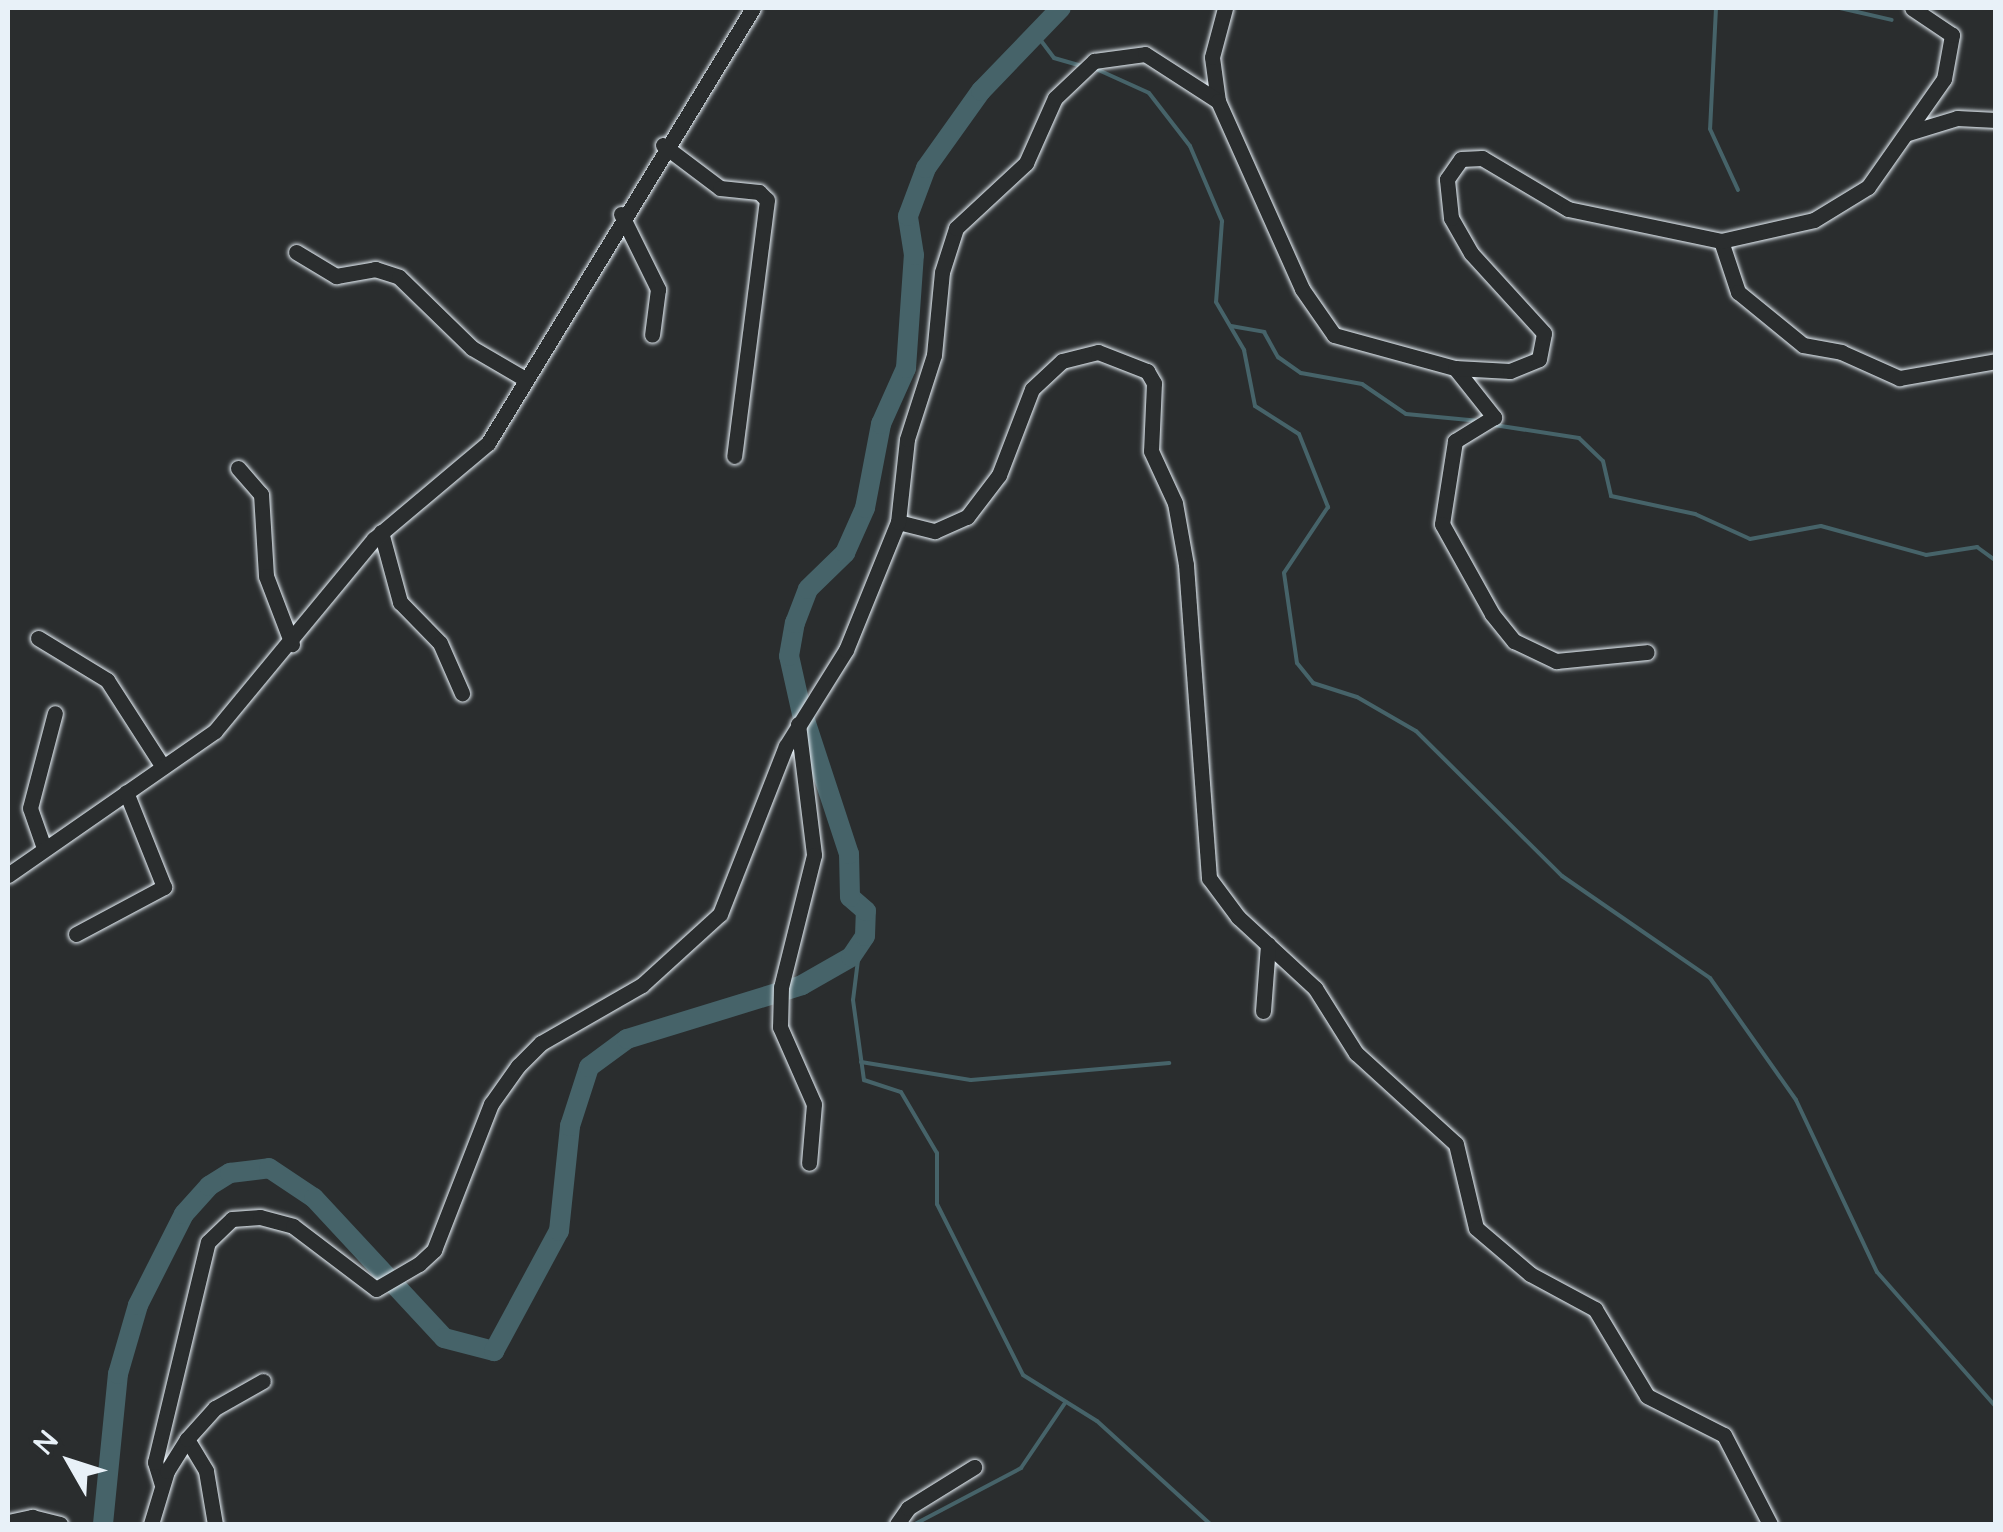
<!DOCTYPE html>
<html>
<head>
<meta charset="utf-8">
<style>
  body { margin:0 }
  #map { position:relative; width:2003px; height:1532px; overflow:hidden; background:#2a2d2e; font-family:"Architects Daughter",sans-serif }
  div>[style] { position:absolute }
  .stream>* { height:4px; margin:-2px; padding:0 2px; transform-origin:2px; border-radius:2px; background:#466369 }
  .river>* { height:20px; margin:-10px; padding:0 10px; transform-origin:10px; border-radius:10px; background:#466369 }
  .roads { filter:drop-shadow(0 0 2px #e8f1f8) drop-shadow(0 0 2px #e8f1f8) }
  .minor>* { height:15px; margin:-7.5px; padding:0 7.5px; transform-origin:7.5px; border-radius:7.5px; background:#2a2d2e }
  span { translate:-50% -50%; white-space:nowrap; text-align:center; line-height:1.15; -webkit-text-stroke:10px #2a2d2e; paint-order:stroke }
  .frame { position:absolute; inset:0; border:10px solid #e8f1f8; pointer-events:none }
  .north { position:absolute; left:20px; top:1412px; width:100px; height:100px; -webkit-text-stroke:8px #2a2d2e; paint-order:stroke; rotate:309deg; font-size:28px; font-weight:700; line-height:40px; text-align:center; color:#e8f1f8 }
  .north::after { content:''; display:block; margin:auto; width:35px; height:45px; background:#e8f1f8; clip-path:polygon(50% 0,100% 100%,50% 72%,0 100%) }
</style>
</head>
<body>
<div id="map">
  <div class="stream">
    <i style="left:1716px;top:8px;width:121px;rotate:92.8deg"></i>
    <i style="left:1710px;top:129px;width:67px;rotate:65.3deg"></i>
    <i style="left:1840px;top:8px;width:53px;rotate:13deg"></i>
    <i style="left:1036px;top:34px;width:30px;rotate:53deg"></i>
    <i style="left:1054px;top:58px;width:29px;rotate:16deg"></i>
    <i style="left:1094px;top:68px;width:60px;rotate:24.4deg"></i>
    <i style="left:1149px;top:93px;width:67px;rotate:52.3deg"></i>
    <i style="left:1190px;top:146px;width:82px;rotate:66.9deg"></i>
    <i style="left:1222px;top:221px;width:81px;rotate:94.2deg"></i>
    <i style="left:1216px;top:302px;width:56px;rotate:59.7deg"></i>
    <i style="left:1244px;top:350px;width:57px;rotate:78.9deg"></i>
    <i style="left:1255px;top:406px;width:52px;rotate:32.5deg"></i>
    <i style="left:1299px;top:434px;width:79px;rotate:68.3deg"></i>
    <i style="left:1328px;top:507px;width:79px;rotate:123.7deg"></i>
    <i style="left:1284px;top:573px;width:91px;rotate:81.8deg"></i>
    <i style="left:1297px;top:663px;width:26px;rotate:51deg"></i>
    <i style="left:1313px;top:683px;width:46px;rotate:17.7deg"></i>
    <i style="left:1357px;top:697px;width:68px;rotate:30deg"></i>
    <i style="left:1416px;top:731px;width:206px;rotate:44.8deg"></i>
    <i style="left:1562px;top:876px;width:180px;rotate:34.6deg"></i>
    <i style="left:1710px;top:978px;width:149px;rotate:54.8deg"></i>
    <i style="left:1796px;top:1100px;width:190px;rotate:64.8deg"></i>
    <i style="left:1877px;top:1272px;width:180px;rotate:48.6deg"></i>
    <i style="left:1231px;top:326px;width:34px;rotate:10deg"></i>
    <i style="left:1264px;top:332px;width:29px;rotate:61deg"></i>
    <i style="left:1278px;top:357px;width:28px;rotate:35deg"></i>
    <i style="left:1301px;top:373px;width:62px;rotate:10.2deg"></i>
    <i style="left:1362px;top:384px;width:53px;rotate:34.3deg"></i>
    <i style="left:1406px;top:414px;width:74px;rotate:5.4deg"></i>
    <i style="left:1494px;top:425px;width:86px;rotate:8.7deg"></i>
    <i style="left:1579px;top:438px;width:33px;rotate:44deg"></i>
    <i style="left:1603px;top:461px;width:36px;rotate:77deg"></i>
    <i style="left:1611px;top:496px;width:86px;rotate:12.1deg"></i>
    <i style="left:1695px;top:514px;width:60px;rotate:24.4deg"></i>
    <i style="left:1750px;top:539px;width:72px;rotate:-10.4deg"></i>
    <i style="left:1821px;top:526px;width:109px;rotate:15.4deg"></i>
    <i style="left:1926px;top:555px;width:52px;rotate:-8.9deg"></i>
    <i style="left:1977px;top:547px;width:24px;rotate:36deg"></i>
    <i style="left:860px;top:944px;width:56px;rotate:97.1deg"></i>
    <i style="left:853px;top:1000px;width:81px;rotate:82.2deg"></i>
    <i style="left:864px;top:1080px;width:39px;rotate:18deg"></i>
    <i style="left:901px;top:1092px;width:71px;rotate:59.5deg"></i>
    <i style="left:937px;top:1153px;width:51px;rotate:90deg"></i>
    <i style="left:937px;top:1204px;width:191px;rotate:63.3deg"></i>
    <i style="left:1023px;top:1375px;width:87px;rotate:31.9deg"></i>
    <i style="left:1097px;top:1421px;width:153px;rotate:42.3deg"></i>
    <i style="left:861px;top:1062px;width:111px;rotate:9.3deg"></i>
    <i style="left:971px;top:1080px;width:199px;rotate:-4.9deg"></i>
    <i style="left:915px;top:1524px;width:120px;rotate:-27.8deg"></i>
    <i style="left:1021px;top:1468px;width:78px;rotate:-55.9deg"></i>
  </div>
  <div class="river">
    <i style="left:802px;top:714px;width:59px;rotate:-102.6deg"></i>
    <i style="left:789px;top:656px;width:34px;rotate:-80deg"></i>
    <i style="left:795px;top:623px;width:36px;rotate:-69deg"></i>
    <i style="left:808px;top:589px;width:52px;rotate:-44.2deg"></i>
    <i style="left:845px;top:553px;width:49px;rotate:-66deg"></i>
    <i style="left:865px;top:508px;width:86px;rotate:-79.2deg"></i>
    <i style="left:881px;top:424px;width:61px;rotate:-65.9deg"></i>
    <i style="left:906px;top:368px;width:113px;rotate:-86deg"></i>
    <i style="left:914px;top:255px;width:39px;rotate:-99deg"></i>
    <i style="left:908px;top:216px;width:51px;rotate:-69.4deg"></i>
    <i style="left:926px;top:168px;width:95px;rotate:-54.5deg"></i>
    <i style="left:981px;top:91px;width:115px;rotate:-46.1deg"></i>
    <i style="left:103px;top:1524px;width:151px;rotate:-84.3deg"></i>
    <i style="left:118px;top:1374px;width:72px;rotate:-73.8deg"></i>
    <i style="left:138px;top:1305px;width:102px;rotate:-63.2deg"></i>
    <i style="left:184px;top:1214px;width:38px;rotate:-48deg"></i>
    <i style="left:209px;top:1186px;width:25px;rotate:-32deg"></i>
    <i style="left:230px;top:1173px;width:39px;rotate:-7deg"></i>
    <i style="left:269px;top:1168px;width:54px;rotate:33.7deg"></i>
    <i style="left:314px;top:1198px;width:191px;rotate:47.1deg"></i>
    <i style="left:444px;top:1338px;width:52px;rotate:14.6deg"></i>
    <i style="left:494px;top:1351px;width:136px;rotate:-61.6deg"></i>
    <i style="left:559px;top:1231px;width:106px;rotate:-84deg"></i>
    <i style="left:570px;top:1126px;width:62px;rotate:-72.1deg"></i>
    <i style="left:589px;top:1067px;width:47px;rotate:-36.4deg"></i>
    <i style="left:627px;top:1039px;width:183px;rotate:-17.1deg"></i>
    <i style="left:802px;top:985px;width:56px;rotate:-29.7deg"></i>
    <i style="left:851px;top:957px;width:25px;rotate:-56deg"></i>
    <i style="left:865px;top:936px;width:25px;rotate:-88deg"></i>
    <i style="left:866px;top:911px;width:21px;rotate:-139deg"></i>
    <i style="left:850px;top:897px;width:43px;rotate:-91.3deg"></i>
    <i style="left:849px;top:854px;width:144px;rotate:-108.2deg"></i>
  </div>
  <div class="roads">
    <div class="minor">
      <i style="left:1218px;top:101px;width:44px;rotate:-97.8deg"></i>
      <i style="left:1212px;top:57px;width:51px;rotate:-75.1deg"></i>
      <i style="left:1908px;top:133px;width:51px;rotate:-17deg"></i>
      <i style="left:1957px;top:118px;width:39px;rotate:3deg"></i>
      <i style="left:663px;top:145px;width:71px;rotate:37deg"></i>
      <i style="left:720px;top:188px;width:39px;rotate:6deg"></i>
      <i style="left:759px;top:192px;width:11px;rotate:45deg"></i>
      <i style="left:767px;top:200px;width:258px;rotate:97.3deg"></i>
      <i style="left:621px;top:214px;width:84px;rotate:63.7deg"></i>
      <i style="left:658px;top:289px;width:46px;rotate:97.4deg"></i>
      <i style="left:1721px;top:241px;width:54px;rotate:71.6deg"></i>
      <i style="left:1738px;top:292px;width:84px;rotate:39.2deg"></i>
      <i style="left:1803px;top:345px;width:39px;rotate:10deg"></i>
      <i style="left:1841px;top:352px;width:64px;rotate:24.1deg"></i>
      <i style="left:1899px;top:378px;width:98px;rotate:-9.9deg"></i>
      <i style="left:296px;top:252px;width:47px;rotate:31deg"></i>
      <i style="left:336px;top:276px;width:40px;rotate:-10deg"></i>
      <i style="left:375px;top:269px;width:25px;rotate:18deg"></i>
      <i style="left:399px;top:277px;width:102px;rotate:44.2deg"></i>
      <i style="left:472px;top:348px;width:61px;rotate:30.3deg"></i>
      <i style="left:1455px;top:368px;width:63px;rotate:51.5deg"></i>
      <i style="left:1494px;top:417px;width:46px;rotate:148.4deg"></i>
      <i style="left:1455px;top:441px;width:84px;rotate:98.9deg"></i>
      <i style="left:1442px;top:524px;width:103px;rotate:60.9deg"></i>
      <i style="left:1492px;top:614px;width:35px;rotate:51deg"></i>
      <i style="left:1514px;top:641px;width:47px;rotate:25.5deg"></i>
      <i style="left:1556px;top:661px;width:91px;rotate:-5.6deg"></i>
      <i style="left:238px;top:468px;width:35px;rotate:49deg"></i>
      <i style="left:261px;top:494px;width:82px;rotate:86.5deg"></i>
      <i style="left:266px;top:576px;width:73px;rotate:69.1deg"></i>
      <i style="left:898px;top:522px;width:38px;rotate:14deg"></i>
      <i style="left:935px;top:531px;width:35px;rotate:-24deg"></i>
      <i style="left:967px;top:517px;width:53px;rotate:-52.7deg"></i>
      <i style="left:999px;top:475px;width:92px;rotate:-69deg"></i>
      <i style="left:1032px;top:389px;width:41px;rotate:-43deg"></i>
      <i style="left:1062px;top:361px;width:37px;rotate:-14deg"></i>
      <i style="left:1098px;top:352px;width:53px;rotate:21.2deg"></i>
      <i style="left:1147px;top:371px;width:14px;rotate:60deg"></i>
      <i style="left:1154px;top:383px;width:68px;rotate:92.5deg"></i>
      <i style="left:1151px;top:451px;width:57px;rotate:65.2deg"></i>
      <i style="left:1175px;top:503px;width:63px;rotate:79.9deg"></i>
      <i style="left:1186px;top:565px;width:314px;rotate:85.8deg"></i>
      <i style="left:1209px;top:878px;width:49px;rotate:53.4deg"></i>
      <i style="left:1238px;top:917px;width:105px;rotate:42.7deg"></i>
      <i style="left:1315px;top:988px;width:77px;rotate:57.8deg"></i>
      <i style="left:1356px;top:1053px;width:135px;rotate:42.3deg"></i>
      <i style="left:1456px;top:1144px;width:86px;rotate:76.6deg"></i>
      <i style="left:1476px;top:1228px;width:71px;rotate:40.4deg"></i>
      <i style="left:1530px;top:1274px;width:74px;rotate:28.3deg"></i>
      <i style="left:1595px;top:1309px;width:101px;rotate:59.1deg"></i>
      <i style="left:1647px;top:1396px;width:86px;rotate:26.9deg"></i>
      <i style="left:1724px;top:1435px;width:100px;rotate:62.7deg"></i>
      <i style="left:381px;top:532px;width:73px;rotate:74.8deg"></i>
      <i style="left:400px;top:602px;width:57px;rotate:45.7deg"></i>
      <i style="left:440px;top:643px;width:55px;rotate:66.3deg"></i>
      <i style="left:38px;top:638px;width:81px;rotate:31.3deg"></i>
      <i style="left:107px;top:680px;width:103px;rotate:57.2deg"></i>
      <i style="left:798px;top:724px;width:132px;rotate:83deg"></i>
      <i style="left:814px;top:855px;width:136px;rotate:104deg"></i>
      <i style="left:781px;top:987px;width:40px;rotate:91.4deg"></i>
      <i style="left:780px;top:1027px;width:84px;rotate:66.2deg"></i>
      <i style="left:814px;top:1104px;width:59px;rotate:94.8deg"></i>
      <i style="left:44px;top:848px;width:42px;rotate:-109.3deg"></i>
      <i style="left:30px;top:808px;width:98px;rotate:-75.3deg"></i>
      <i style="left:8px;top:875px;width:252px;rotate:-34.8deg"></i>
      <i style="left:215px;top:731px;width:249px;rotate:-50.4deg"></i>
      <i style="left:374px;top:539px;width:149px;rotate:-40.1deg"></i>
      <i style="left:488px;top:443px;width:509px;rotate:-58.65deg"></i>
      <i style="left:76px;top:934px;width:100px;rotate:-28.1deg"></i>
      <i style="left:164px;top:887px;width:102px;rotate:-111.8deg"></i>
      <i style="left:1263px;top:1011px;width:67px;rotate:-85.7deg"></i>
      <i style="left:187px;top:1439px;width:37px;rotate:59deg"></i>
      <i style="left:206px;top:1471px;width:54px;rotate:80.4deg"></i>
      <i style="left:162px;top:1485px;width:24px;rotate:-107deg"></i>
      <i style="left:155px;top:1462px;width:226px;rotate:-76.5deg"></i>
      <i style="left:208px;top:1242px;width:33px;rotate:-44deg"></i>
      <i style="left:232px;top:1219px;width:28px;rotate:-4deg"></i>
      <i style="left:260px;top:1217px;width:34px;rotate:15deg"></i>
      <i style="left:293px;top:1226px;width:104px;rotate:37.2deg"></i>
      <i style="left:376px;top:1289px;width:50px;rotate:-30.2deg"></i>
      <i style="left:419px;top:1264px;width:21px;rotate:-43deg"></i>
      <i style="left:434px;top:1250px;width:157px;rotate:-68.7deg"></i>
      <i style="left:491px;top:1104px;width:47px;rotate:-54.6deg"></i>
      <i style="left:518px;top:1066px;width:33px;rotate:-45deg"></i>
      <i style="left:541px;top:1043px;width:116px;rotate:-29.9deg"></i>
      <i style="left:642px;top:985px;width:105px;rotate:-42.3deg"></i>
      <i style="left:720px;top:914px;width:180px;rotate:-68.6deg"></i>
      <i style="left:786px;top:746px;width:113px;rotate:-58deg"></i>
      <i style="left:846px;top:650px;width:138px;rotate:-67.9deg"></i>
      <i style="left:898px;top:522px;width:83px;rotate:-83.8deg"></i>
      <i style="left:907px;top:439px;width:88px;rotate:-72.2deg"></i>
      <i style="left:934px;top:355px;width:83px;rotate:-84.5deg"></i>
      <i style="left:942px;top:272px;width:46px;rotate:-72.3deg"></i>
      <i style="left:956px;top:228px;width:96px;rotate:-42.9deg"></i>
      <i style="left:1026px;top:163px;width:71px;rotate:-66deg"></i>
      <i style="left:1055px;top:98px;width:54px;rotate:-43.5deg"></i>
      <i style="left:1094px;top:61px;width:51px;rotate:-7.8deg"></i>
      <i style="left:1145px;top:54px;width:87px;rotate:32.8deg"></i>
      <i style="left:1218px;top:101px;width:206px;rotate:65.9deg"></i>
      <i style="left:1302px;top:289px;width:56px;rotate:55.2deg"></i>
      <i style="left:1334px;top:335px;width:125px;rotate:15.3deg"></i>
      <i style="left:1455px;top:368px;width:55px;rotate:3.1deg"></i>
      <i style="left:1510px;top:371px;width:31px;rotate:-22deg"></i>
      <i style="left:1539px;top:359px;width:26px;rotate:-79deg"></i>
      <i style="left:1544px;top:333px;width:108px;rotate:-132.4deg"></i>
      <i style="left:1471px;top:253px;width:40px;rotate:-119.7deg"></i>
      <i style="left:1451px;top:218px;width:39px;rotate:-96deg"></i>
      <i style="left:1447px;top:179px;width:24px;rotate:-55deg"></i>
      <i style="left:1461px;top:159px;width:21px;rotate:-3deg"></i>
      <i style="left:1482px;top:158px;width:100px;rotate:30.7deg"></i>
      <i style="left:1568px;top:209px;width:156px;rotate:11.8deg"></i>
      <i style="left:1721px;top:241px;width:95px;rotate:-12.7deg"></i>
      <i style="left:1814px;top:220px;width:63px;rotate:-31.4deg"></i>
      <i style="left:1868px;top:187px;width:132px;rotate:-54.9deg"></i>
      <i style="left:1944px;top:79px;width:45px;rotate:-79.7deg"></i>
      <i style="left:1952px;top:35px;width:48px;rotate:-146deg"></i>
      <i style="left:8px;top:1522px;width:25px;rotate:-12deg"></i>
      <i style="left:32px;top:1517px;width:29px;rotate:14deg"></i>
      <i style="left:151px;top:1524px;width:55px;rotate:-73.2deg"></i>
      <i style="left:167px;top:1471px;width:38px;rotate:-58deg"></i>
      <i style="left:187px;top:1439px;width:42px;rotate:-47.9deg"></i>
      <i style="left:215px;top:1408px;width:55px;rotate:-29.4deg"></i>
      <i style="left:897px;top:1524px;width:19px;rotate:-55deg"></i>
      <i style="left:908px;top:1508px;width:78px;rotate:-31.8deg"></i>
    </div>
  </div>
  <div class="frame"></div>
  <div class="north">N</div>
</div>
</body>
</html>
